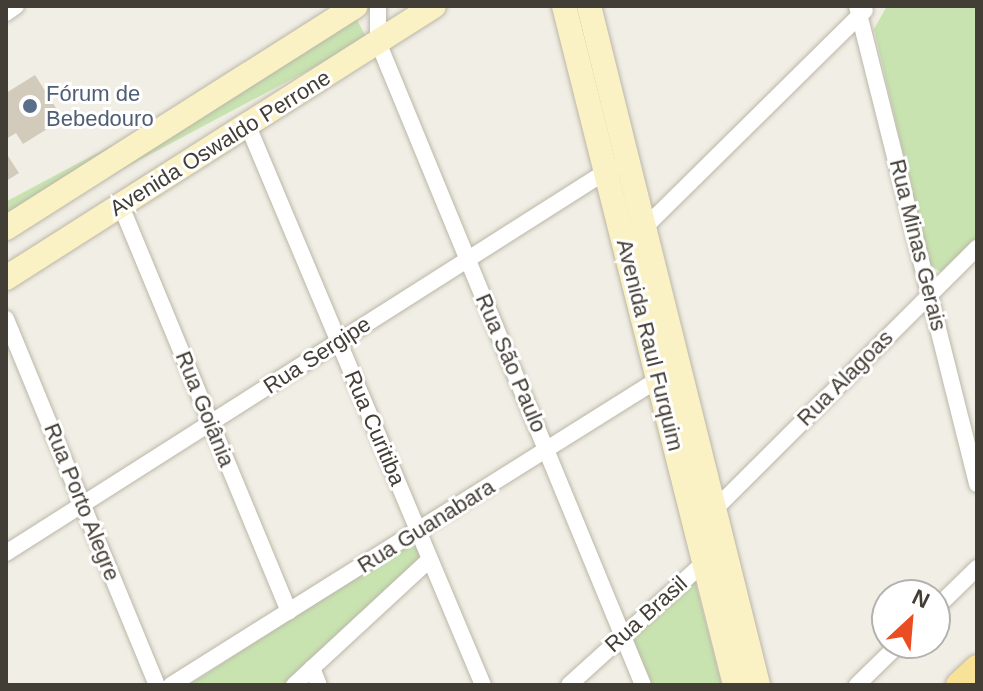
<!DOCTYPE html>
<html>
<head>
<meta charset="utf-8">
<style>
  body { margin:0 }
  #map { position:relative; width:983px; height:691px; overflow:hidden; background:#f1eee5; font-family:Helvetica,sans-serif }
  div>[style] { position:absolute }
  .green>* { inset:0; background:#c8e3b0; transform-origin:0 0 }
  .building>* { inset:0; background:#d2cabb }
  .roads { filter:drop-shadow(0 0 2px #bbb6a8) drop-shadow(0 0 2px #bbb6a8) }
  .minor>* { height:16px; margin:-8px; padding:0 8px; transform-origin:8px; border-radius:8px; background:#fff }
  .secondary>* { height:24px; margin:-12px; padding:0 12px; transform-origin:12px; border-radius:12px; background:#faf1c5 }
  .primary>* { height:26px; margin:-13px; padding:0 13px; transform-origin:13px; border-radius:13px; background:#f7e298 }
  .dots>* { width:22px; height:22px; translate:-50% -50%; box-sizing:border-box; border:4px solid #fff; border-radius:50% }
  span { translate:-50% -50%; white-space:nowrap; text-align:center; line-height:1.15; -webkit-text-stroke:6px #fff; paint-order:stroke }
  .service-label { font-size:22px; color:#4e5e75 }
  .left { translate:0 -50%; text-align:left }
  .street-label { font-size:22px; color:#433e35 }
  .frame { position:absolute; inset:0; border:8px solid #433e35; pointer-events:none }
  .north { position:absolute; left:871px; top:579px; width:80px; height:80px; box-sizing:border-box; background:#fff; border:2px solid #b4b2ae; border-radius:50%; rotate:26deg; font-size:22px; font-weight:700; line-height:32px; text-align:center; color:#433e35 }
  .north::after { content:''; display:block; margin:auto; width:28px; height:36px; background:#ea4d22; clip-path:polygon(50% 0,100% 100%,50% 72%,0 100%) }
</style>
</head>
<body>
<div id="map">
  <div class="green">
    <i style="clip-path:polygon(887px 6px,977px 6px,977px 240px,941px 272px,929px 265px,874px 29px)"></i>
    <i style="left:355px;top:16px;width:26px;height:411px;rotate:62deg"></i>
    <i style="clip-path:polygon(415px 538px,423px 560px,286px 685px,189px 685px)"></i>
    <i style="clip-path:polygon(694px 577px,722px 685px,650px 685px,631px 638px)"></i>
  </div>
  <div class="building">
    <i style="clip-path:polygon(35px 75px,63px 119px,23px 144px,16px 133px,6px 139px,6px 93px)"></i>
    <i style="clip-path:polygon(6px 153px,19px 173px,6px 181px)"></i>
  </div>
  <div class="roads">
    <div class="minor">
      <i style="left:378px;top:6px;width:36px;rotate:90deg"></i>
      <i style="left:378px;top:42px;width:695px;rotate:67.6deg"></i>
      <i style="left:857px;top:6px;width:493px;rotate:75.9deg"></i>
      <i style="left:6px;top:13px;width:12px;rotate:-35deg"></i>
      <i style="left:248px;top:126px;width:606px;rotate:67.2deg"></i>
      <i style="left:121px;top:206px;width:439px;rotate:67.5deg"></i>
      <i style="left:639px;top:233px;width:317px;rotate:-44.6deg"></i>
      <i style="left:6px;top:319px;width:396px;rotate:67.6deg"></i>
      <i style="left:715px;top:509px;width:370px;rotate:-44.9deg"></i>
      <i style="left:6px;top:553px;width:719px;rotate:-32.45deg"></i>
      <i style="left:935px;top:609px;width:59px;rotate:-44.3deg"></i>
      <i style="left:312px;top:668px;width:18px;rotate:68deg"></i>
      <i style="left:171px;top:685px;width:583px;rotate:-32.11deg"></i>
      <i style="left:294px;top:685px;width:185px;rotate:-42.8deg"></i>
      <i style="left:569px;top:685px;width:190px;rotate:-42.2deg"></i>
      <i style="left:857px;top:685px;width:60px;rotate:-44.3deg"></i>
    </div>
    <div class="secondary">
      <i style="left:564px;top:6px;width:700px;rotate:75.86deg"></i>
      <i style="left:589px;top:6px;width:700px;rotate:76.02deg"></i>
      <i style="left:6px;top:228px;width:414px;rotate:-32.4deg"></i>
      <i style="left:6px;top:278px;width:507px;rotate:-32.44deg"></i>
    </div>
    <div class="primary">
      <i style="left:959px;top:685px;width:25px;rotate:-43deg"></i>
    </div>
  </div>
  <div class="dots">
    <i style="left:30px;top:106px;background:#5c6f8a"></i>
  </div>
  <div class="service-label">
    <span class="left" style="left:46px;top:106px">Fórum de<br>Bebedouro</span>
  </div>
  <div class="street-label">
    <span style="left:220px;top:143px;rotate:-32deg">Avenida Oswaldo Perrone</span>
    <span style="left:918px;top:245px;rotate:76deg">Rua Minas Gerais</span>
    <span style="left:650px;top:345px;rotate:76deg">Avenida Raul Furquim</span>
    <span style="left:317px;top:355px;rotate:-33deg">Rua Sergipe</span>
    <span style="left:511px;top:363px;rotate:67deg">Rua São Paulo</span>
    <span style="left:845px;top:378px;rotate:-45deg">Rua Alagoas</span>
    <span style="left:205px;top:409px;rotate:68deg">Rua Goiânia</span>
    <span style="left:375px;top:428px;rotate:67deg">Rua Curitiba</span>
    <span style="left:82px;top:502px;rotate:68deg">Rua Porto Alegre</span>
    <span style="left:426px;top:526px;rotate:-32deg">Rua Guanabara</span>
    <span style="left:646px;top:614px;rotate:-42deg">Rua Brasil</span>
  </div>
  <div class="frame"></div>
  <div class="north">N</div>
</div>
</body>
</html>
